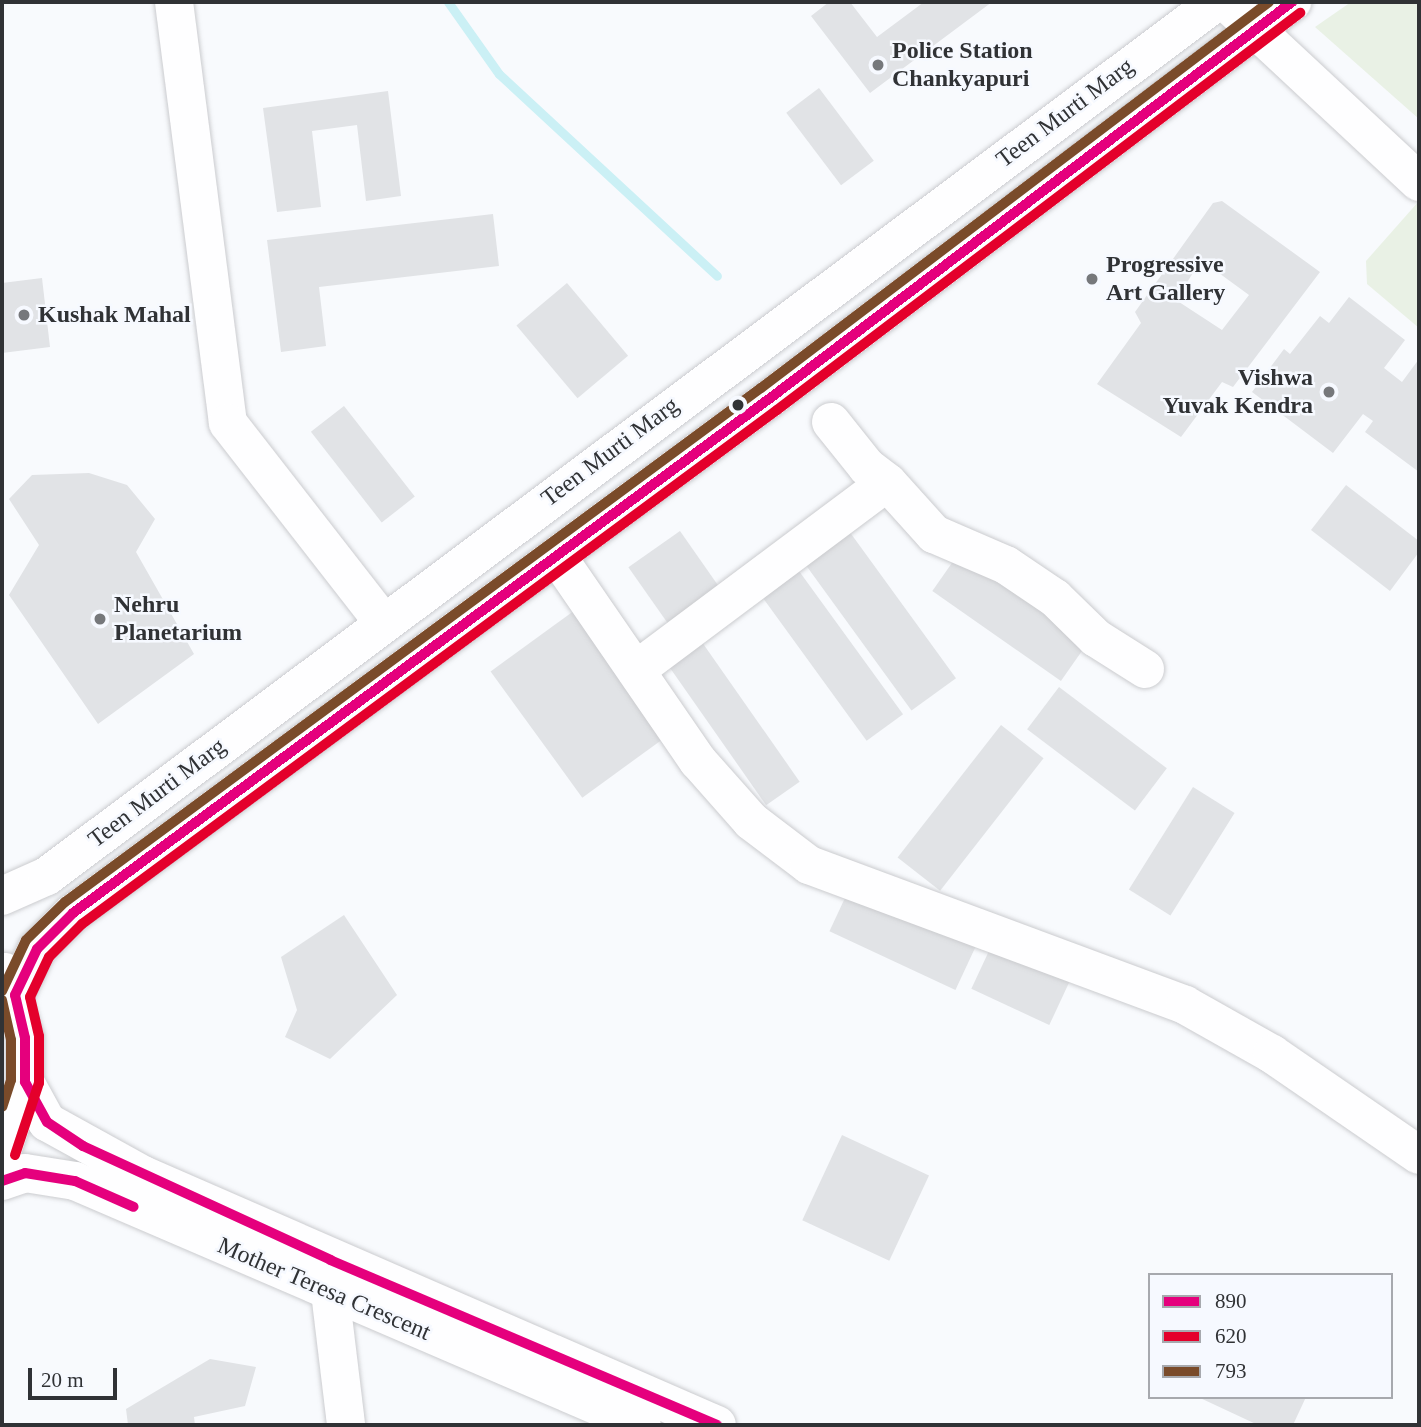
<!DOCTYPE html>
<html>
<head>
<meta charset="utf-8">
<style>
  body { margin:0 }
  #map { position:relative; width:1421px; height:1427px; overflow:hidden; background:#f8fafd; font-family:"Times New Roman",serif }
  div>[style] { position:absolute }
  .green>* { inset:0; background:#e9f1e5 }
  .stream>* { height:9px; margin:-4.5px; padding:0 4.5px; transform-origin:4.5px; border-radius:4.5px; background:#cbf0f5 }
  .building>* { inset:0; background:#e1e3e6; transform-origin:0 0 }
  .roads { filter:drop-shadow(0 0 2px #cbcccf) drop-shadow(0 0 2px #cbcccf) }
  .minor>* { height:38px; margin:-19px; padding:0 19px; transform-origin:19px; border-radius:19px; background:#fefeff }
  .major>* { height:38px; margin:-19px; padding:0 19px; transform-origin:19px; border-radius:19px; background:#fefeff }
  .bus-1>* { height:10px; margin:-5px; padding:0 5px; transform-origin:5px; border-radius:5px; background:#e5007d }
  .bus-2>* { height:10px; margin:-5px; padding:0 5px; transform-origin:5px; border-radius:5px; background:#e4002b }
  .bus-3>* { height:10px; margin:-5px; padding:0 5px; transform-origin:5px; border-radius:5px; background:#7a4b2a }
  .dots>* { width:19px; height:19px; translate:-50% -50%; box-sizing:border-box; border:4px solid #f6f9ff; border-radius:50% }
  span { translate:-50% -50%; white-space:nowrap; text-align:center; line-height:1.15; -webkit-text-stroke:5px #f6f9ff; paint-order:stroke }
  .poi-label { font-size:24px; color:#303235; font-weight:700 }
  .left { translate:0 -50%; text-align:left }
  .right { translate:-100% -50%; text-align:right }
  .street-label { font-size:24px; color:#303235 }
  .frame { position:absolute; inset:0; border:4px solid #303235; pointer-events:none }
  .legend { position:absolute; left:1148px; top:1273px; width:245px; height:126px; box-sizing:border-box; background:#f6f9ff; border:2px solid #a7a9ae; margin:0; padding:9px 12px; list-style:none; font-size:21px; color:#303235 }
  .legend li { display:flex; align-items:center; gap:14px; height:35px }
  .legend b { width:35px; border:2px solid #a7a9ae }
  .scale { position:absolute; left:28px; top:1368px; width:89px; height:32px; box-sizing:border-box; border:4px solid #303235; border-top:0; padding-left:9px; font-size:21px; line-height:24px; white-space:nowrap; color:#303235; -webkit-text-stroke:5px #f6f9ff; paint-order:stroke }
</style>
</head>
<body>
<div id="map">
  <div class="green">
    <i style="clip-path:polygon(1351px 2px,1419px 2px,1419px 119px,1315px 27px)"></i>
    <i style="clip-path:polygon(1419px 201px,1419px 328px,1367px 284px,1366px 261px)"></i>
  </div>
  <div class="stream">
    <i style="left:448px;top:2px;width:88px;rotate:54.7deg"></i>
    <i style="left:499px;top:74px;width:297px;rotate:42.8deg"></i>
  </div>
  <div class="building">
    <i style="clip-path:polygon(829px 2px,850px 2px,877px 37px,924px 2px,992px 2px,870px 93px,811px 16px)"></i>
    <i style="left:819px;top:88px;width:91px;height:41px;rotate:53deg"></i>
    <i style="clip-path:polygon(388px 91px,401px 196px,366px 201px,357px 125px,312px 131px,321px 207px,277px 212px,263px 108px)"></i>
    <i style="clip-path:polygon(evenodd,1222px 201px,1320px 272px,1233px 387px,1222px 382px,1181px 437px,1097px 384px,1141px 323px,1135px 312px,1213px 203px,1222px 201px,1201px 260px,1249px 295px,1222px 330px,1176px 300px,1201px 260px)"></i>
    <i style="clip-path:polygon(493px 214px,499px 266px,319px 287px,326px 346px,281px 352px,267px 240px)"></i>
    <i style="clip-path:polygon(42px 278px,50px 347px,2px 353px,2px 283px)"></i>
    <i style="left:567px;top:283px;width:95px;height:66px;rotate:50deg"></i>
    <i style="clip-path:polygon(1349px 297px,1405px 340px,1384px 368px,1402px 382px,1419px 359px,1419px 472px,1365px 432px,1373px 421px,1363px 414px,1333px 453px,1252px 392px,1284px 349px,1290px 354px,1320px 316px,1329px 323px)"></i>
    <i style="left:344px;top:406px;width:115px;height:42px;rotate:52deg"></i>
    <i style="clip-path:polygon(89px 473px,127px 485px,155px 519px,136px 552px,194px 654px,98px 724px,9px 595px,39px 545px,9px 499px,32px 475px)"></i>
    <i style="clip-path:polygon(1346px 485px,1419px 541px,1419px 552px,1390px 591px,1311px 530px)"></i>
    <i style="left:680px;top:531px;width:68px;height:63px;rotate:55deg"></i>
    <i style="left:849px;top:531px;width:182px;height:55px;rotate:54deg"></i>
    <i style="left:961px;top:550px;width:157px;height:50px;rotate:35deg"></i>
    <i style="left:799px;top:571px;width:177px;height:45px;rotate:54deg"></i>
    <i style="left:582px;top:605px;width:156px;height:113px;rotate:54deg"></i>
    <i style="left:697px;top:635px;width:179px;height:41px;rotate:55deg"></i>
    <i style="left:1059px;top:687px;width:135px;height:53px;rotate:37deg"></i>
    <i style="left:1001px;top:725px;width:54px;height:168px;rotate:38deg"></i>
    <i style="left:1193px;top:787px;width:49px;height:121px;rotate:32deg"></i>
    <i style="left:851px;top:885px;width:139px;height:51px;rotate:25deg"></i>
    <i style="clip-path:polygon(344px 915px,397px 995px,330px 1059px,285px 1037px,297px 1010px,281px 957px)"></i>
    <i style="left:995px;top:938px;width:86px;height:56px;rotate:25deg"></i>
    <i style="left:842px;top:1135px;width:96px;height:94px;rotate:25deg"></i>
    <i style="clip-path:polygon(210px 1359px,256px 1367px,245px 1406px,194px 1417px,195px 1425px,128px 1425px,126px 1409px)"></i>
    <i style="clip-path:polygon(1198px 1397px,1306px 1397px,1293px 1425px,1258px 1425px)"></i>
  </div>
  <div class="roads">
    <div class="minor">
      <i style="left:174px;top:2px;width:424px;rotate:82.7deg"></i>
      <i style="left:228px;top:423px;width:252px;rotate:52.1deg"></i>
      <i style="left:1226px;top:2px;width:264px;rotate:43deg"></i>
      <i style="left:831px;top:422px;width:58px;rotate:51.3deg"></i>
      <i style="left:867px;top:467px;width:26px;rotate:37deg"></i>
      <i style="left:888px;top:483px;width:69px;rotate:48deg"></i>
      <i style="left:934px;top:534px;width:78px;rotate:23.3deg"></i>
      <i style="left:1006px;top:565px;width:59px;rotate:34deg"></i>
      <i style="left:1055px;top:598px;width:57px;rotate:44.3deg"></i>
      <i style="left:1096px;top:638px;width:58px;rotate:32.3deg"></i>
      <i style="left:557px;top:556px;width:249px;rotate:55.5deg"></i>
      <i style="left:698px;top:761px;width:80px;rotate:48.5deg"></i>
      <i style="left:751px;top:821px;width:73px;rotate:37.2deg"></i>
      <i style="left:809px;top:865px;width:401px;rotate:20.4deg"></i>
      <i style="left:1185px;top:1005px;width:100px;rotate:29.4deg"></i>
      <i style="left:1272px;top:1054px;width:178px;rotate:34.5deg"></i>
      <i style="left:636px;top:670px;width:306px;rotate:-36.8deg"></i>
      <i style="left:330px;top:1292px;width:134px;rotate:83.1deg"></i>
    </div>
    <div class="major">
      <i style="left:2px;top:896px;width:49px;rotate:-24deg"></i>
      <i style="left:47px;top:876px;width:1460px;rotate:-36.78deg"></i>
      <i style="left:15px;top:995px;width:51px;rotate:-64.4deg"></i>
      <i style="left:37px;top:949px;width:51px;rotate:-45deg"></i>
      <i style="left:73px;top:913px;width:865px;rotate:-36.45deg"></i>
      <i style="left:769px;top:399px;width:657px;rotate:-37.2deg"></i>
      <i style="left:25px;top:1082px;width:46px;rotate:61.2deg"></i>
      <i style="left:47px;top:1122px;width:110px;rotate:28.9deg"></i>
      <i style="left:143px;top:1175px;width:626px;rotate:23.54deg"></i>
      <i style="left:2px;top:1151px;width:73px;rotate:-71.6deg"></i>
      <i style="left:25px;top:1082px;width:44px;rotate:-90deg"></i>
      <i style="left:25px;top:1038px;width:69px;rotate:-106.9deg"></i>
      <i style="left:2px;top:1181px;width:24px;rotate:-19deg"></i>
      <i style="left:25px;top:1173px;width:51px;rotate:9.1deg"></i>
      <i style="left:75px;top:1181px;width:617px;rotate:23.28deg"></i>
    </div>
  </div>
  <div class="bus-1">
    <i style="left:2px;top:1181px;width:24px;rotate:-19deg"></i>
    <i style="left:25px;top:1173px;width:51px;rotate:9.1deg"></i>
    <i style="left:75px;top:1181px;width:64px;rotate:23.8deg"></i>
    <i style="left:717px;top:1425px;width:420px;rotate:-156.9deg"></i>
    <i style="left:331px;top:1260px;width:273px;rotate:-155.3deg"></i>
    <i style="left:83px;top:1146px;width:43px;rotate:-146.3deg"></i>
    <i style="left:47px;top:1122px;width:46px;rotate:-118.8deg"></i>
    <i style="left:25px;top:1082px;width:44px;rotate:-90deg"></i>
    <i style="left:25px;top:1038px;width:44px;rotate:-103.1deg"></i>
    <i style="left:15px;top:995px;width:51px;rotate:-64.4deg"></i>
    <i style="left:37px;top:949px;width:51px;rotate:-45deg"></i>
    <i style="left:73px;top:913px;width:865px;rotate:-36.45deg"></i>
    <i style="left:769px;top:399px;width:657px;rotate:-37.2deg"></i>
  </div>
  <div class="bus-2">
    <i style="left:15px;top:1155px;width:76px;rotate:-71.6deg"></i>
    <i style="left:39px;top:1083px;width:47px;rotate:-90deg"></i>
    <i style="left:39px;top:1036px;width:40px;rotate:-103deg"></i>
    <i style="left:30px;top:997px;width:44px;rotate:-64.6deg"></i>
    <i style="left:49px;top:957px;width:47px;rotate:-45deg"></i>
    <i style="left:82px;top:924px;width:864px;rotate:-36.49deg"></i>
    <i style="left:777px;top:410px;width:657px;rotate:-37.2deg"></i>
  </div>
  <div class="bus-3">
    <i style="left:2px;top:991px;width:56px;rotate:-64.8deg"></i>
    <i style="left:26px;top:940px;width:54px;rotate:-44.3deg"></i>
    <i style="left:65px;top:902px;width:865px;rotate:-36.45deg"></i>
    <i style="left:761px;top:388px;width:638px;rotate:-37.23deg"></i>
    <i style="left:2px;top:1000px;width:41px;rotate:77.3deg"></i>
    <i style="left:11px;top:1040px;width:40px;rotate:90deg"></i>
    <i style="left:11px;top:1080px;width:28px;rotate:108deg"></i>
  </div>
  <div class="dots">
    <i style="left:878px;top:65px;background:#76787b"></i>
    <i style="left:1092px;top:279px;background:#76787b"></i>
    <i style="left:24px;top:315px;background:#76787b"></i>
    <i style="left:1329px;top:392px;background:#76787b"></i>
    <i style="left:738px;top:405px;background:#303235"></i>
    <i style="left:100px;top:619px;background:#76787b"></i>
  </div>
  <div class="poi-label">
    <span class="left" style="left:892px;top:65px">Police Station<br>Chankyapuri</span>
    <span class="left" style="left:1106px;top:279px">Progressive<br>Art Gallery</span>
    <span class="left" style="left:38px;top:315px">Kushak Mahal</span>
    <span class="right" style="left:1313px;top:392px">Vishwa<br>Yuvak Kendra</span>
    <span class="left" style="left:114px;top:619px">Nehru<br>Planetarium</span>
  </div>
  <div class="street-label">
    <span style="left:1065px;top:113px;rotate:-37deg">Teen Murti Marg</span>
    <span style="left:610px;top:452px;rotate:-37deg">Teen Murti Marg</span>
    <span style="left:157px;top:793px;rotate:-37deg">Teen Murti Marg</span>
    <span style="left:324px;top:1289px;rotate:23deg">Mother Teresa Crescent</span>
  </div>
  <div class="frame"></div>
  <ul class="legend">
  <li><b style="height:9px;background:#e5007d"></b>890</li>
  <li><b style="height:9px;background:#e4002b"></b>620</li>
  <li><b style="height:9px;background:#7a4b2a"></b>793</li>
  </ul>
  <div class="scale">20 m</div>
</div>
</body>
</html>
